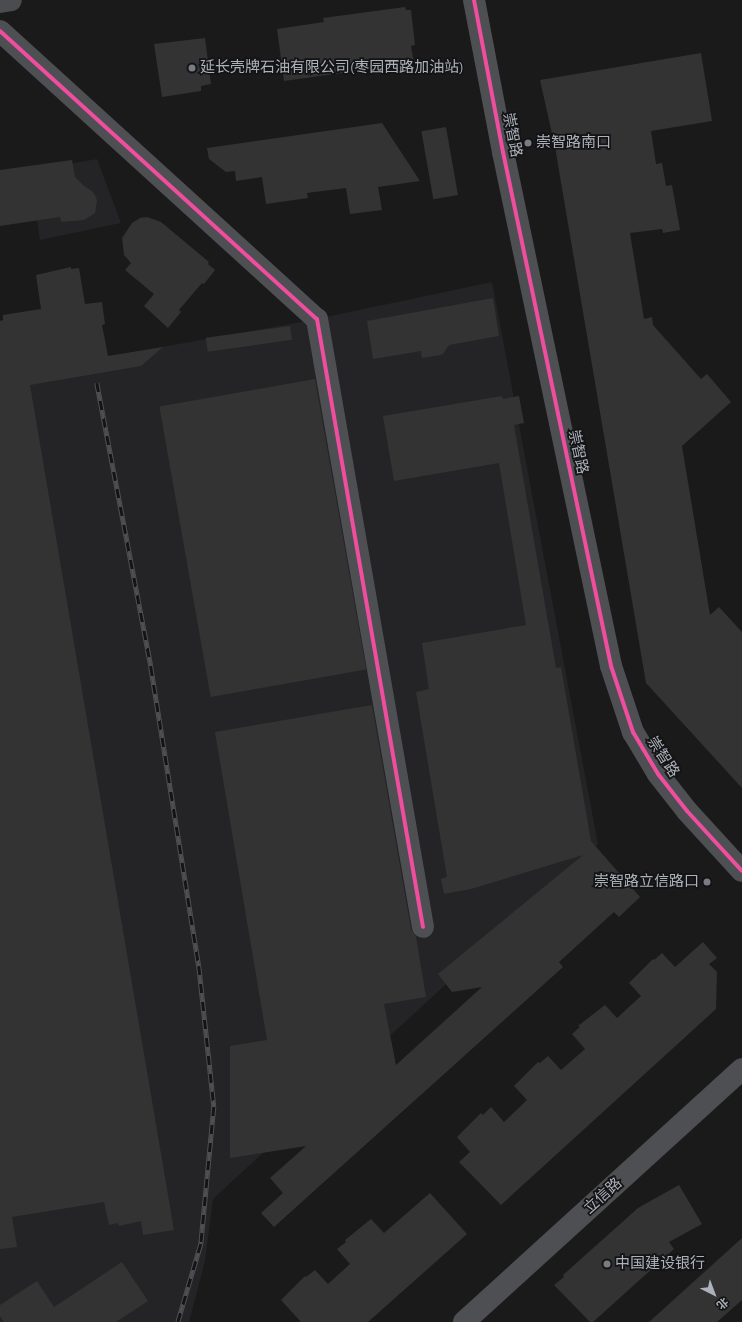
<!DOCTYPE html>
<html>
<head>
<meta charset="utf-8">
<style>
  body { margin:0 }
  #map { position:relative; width:742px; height:1322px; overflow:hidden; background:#1a1a1a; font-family:"Alegreya Sans","Noto Sans SC",sans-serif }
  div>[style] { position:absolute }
  .built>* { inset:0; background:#242426 }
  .building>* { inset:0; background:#333334; transform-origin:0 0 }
  .minor>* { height:22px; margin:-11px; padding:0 11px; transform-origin:11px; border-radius:11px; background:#4e4f53 }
  .tertiary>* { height:22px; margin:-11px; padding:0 11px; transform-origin:11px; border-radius:11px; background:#4e4f53 }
  .primary>* { height:22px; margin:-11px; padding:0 11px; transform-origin:11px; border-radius:11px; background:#4b4c4f }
  .rail>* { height:4.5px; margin-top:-2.25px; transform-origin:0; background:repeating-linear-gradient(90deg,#141416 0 9px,#4e4f51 0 18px); box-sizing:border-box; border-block:1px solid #4e4f51 }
  .cycleway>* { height:4px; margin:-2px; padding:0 2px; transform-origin:2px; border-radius:2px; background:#ef4d9e }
  .dots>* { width:11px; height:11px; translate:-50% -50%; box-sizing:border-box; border:2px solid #141416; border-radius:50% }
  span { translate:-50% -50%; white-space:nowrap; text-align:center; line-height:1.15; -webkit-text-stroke:3.5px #141416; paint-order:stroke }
  .poi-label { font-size:15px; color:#acb1ba }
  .left { translate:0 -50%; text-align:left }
  .right { translate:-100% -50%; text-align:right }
  .street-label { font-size:15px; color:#acb1ba }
  .north { position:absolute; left:694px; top:1274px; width:40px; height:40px; -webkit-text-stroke:3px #141416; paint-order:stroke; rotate:138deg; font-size:11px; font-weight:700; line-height:16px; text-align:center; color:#acb1ba }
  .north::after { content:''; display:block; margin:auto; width:14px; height:18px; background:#acb1ba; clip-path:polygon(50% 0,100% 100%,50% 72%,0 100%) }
</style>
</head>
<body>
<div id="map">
  <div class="built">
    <i style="clip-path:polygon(97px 159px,121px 223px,40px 240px,30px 171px)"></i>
    <i style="clip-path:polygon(492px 282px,598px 844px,213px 1199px,205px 1261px,189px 1322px,0 1322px,0 376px,307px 321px)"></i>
  </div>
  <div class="building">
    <i style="clip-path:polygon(405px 7px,406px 10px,411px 10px,415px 45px,411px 46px,414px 63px,284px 81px,277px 29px,324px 22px,323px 18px)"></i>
    <i style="clip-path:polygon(205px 38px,211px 84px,201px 86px,201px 91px,162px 97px,154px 44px)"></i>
    <i style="clip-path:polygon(701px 53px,712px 121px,651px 131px,656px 164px,662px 163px,666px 186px,672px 185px,680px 230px,663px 233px,662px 229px,630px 233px,644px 319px,652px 317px,653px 325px,701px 379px,707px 374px,731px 402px,682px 446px,710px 615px,719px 607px,742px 632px,742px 788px,646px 683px,555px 147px,540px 80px)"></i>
    <i style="clip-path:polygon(382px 123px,420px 181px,378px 187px,382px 210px,350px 214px,346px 188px,307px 193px,308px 198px,266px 204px,262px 177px,236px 181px,235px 171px,226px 172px,209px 159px,207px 148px)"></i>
    <i style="left:446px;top:127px;width:69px;height:25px;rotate:80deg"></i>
    <i style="clip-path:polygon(72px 160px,75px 177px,83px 185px,93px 192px,96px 197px,97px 201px,95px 213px,84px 220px,61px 222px,60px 217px,0 226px,0 170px)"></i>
    <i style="clip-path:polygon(147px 217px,161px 222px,209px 262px,208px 264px,215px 270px,204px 284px,202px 283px,179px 310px,181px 312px,168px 328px,144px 306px,154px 294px,125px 270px,131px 263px,124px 255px,122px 238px,132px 223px,140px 218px)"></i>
    <i style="clip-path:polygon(71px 267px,71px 269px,79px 268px,85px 304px,102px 302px,105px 324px,102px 325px,108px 356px,163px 347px,141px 366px,30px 385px,174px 1230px,143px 1235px,141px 1221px,119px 1226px,118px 1223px,109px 1225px,104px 1202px,12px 1217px,17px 1247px,0 1249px,0 321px,3px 320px,3px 315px,41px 309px,36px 275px)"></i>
    <i style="clip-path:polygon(493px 298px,499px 336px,449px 345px,443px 354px,440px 355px,422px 358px,421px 351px,373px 359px,367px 321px)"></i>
    <i style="left:290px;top:326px;width:14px;height:85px;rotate:82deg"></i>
    <i style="left:315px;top:379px;width:295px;height:158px;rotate:80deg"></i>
    <i style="clip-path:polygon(502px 396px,503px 399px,519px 396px,524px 423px,514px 425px,556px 668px,561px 667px,591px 841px,640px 897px,619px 917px,614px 912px,559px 962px,563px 967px,274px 1227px,261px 1213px,283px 1193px,270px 1178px,306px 1146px,230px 1158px,230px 1046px,267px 1040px,215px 732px,372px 705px,411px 929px,416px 937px,426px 997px,384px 1004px,396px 1065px,482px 987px,452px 992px,438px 974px,583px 855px,471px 889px,444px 894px,441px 879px,447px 877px,416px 692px,429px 689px,422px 643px,526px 625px,499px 463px,394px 481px,383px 416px)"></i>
    <i style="clip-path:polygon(703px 942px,717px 958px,709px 964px,717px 972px,716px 1009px,501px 1205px,459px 1162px,470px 1152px,457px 1137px,481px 1113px,483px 1115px,491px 1107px,504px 1122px,527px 1100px,514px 1086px,538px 1062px,540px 1063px,548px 1056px,561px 1070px,585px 1049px,572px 1034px,580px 1027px,578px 1026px,605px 1005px,617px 1018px,641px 996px,629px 983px,653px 959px,654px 960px,662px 953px,675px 967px)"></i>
    <i style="clip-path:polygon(679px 1185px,702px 1224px,669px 1242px,674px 1249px,593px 1322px,590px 1322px,554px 1285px,564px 1277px,563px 1275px,638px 1208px)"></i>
    <i style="clip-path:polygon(430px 1193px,467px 1234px,368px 1322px,301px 1322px,281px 1300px,305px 1276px,306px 1277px,315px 1270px,328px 1284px,350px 1264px,337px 1249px,346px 1242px,345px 1240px,371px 1219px,384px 1233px)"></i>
    <i style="clip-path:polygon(742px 1238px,742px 1300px,717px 1322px,649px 1322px)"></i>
    <i style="clip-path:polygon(122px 1262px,148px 1301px,116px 1322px,4px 1322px,0 1316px,0 1305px,37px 1281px,54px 1307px)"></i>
  </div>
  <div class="minor">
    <i style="left:0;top:31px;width:428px;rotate:42.3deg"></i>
    <i style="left:317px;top:319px;width:617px;rotate:80.11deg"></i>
  </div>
  <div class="tertiary">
    <i style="left:474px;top:0;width:155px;rotate:79.2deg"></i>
    <i style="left:503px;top:152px;width:525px;rotate:78.13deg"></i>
    <i style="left:611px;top:666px;width:70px;rotate:71.6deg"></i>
    <i style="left:633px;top:732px;width:49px;rotate:59.2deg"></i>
    <i style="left:658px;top:774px;width:47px;rotate:51.9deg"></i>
    <i style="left:687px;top:811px;width:81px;rotate:47.5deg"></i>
    <i style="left:464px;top:1322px;width:376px;rotate:-42.3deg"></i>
  </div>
  <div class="primary">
    <i style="left:0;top:2px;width:11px;rotate:-10deg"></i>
  </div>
  <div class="rail">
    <i style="left:97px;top:383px;width:289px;rotate:79.2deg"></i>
    <i style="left:151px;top:667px;width:303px;rotate:80.9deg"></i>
    <i style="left:199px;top:966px;width:142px;rotate:83.9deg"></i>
    <i style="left:214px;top:1107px;width:138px;rotate:95.4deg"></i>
    <i style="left:201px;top:1244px;width:81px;rotate:106.4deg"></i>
  </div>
  <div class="cycleway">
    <i style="left:474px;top:0;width:155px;rotate:79.2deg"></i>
    <i style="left:503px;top:152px;width:525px;rotate:78.13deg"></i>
    <i style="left:611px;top:666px;width:70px;rotate:71.6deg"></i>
    <i style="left:633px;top:732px;width:49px;rotate:59.2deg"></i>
    <i style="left:658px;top:774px;width:47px;rotate:51.9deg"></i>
    <i style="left:687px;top:811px;width:81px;rotate:47.5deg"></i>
    <i style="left:0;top:31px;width:428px;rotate:42.3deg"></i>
    <i style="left:317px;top:319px;width:617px;rotate:80.11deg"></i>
  </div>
  <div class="dots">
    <i style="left:192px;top:68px;background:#797c82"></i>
    <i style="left:528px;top:143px;background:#797c82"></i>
    <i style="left:707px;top:882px;background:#797c82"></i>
    <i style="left:607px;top:1264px;background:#797c82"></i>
  </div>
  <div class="poi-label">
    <span class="left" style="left:200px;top:68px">延长壳牌石油有限公司(枣园西路加油站)</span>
    <span class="left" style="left:536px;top:143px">崇智路南口</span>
    <span class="right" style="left:699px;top:882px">崇智路立信路口</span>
    <span class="left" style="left:615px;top:1264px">中国建设银行</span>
  </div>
  <div class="street-label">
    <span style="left:512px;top:135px;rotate:79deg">崇智路</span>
    <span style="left:578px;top:452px;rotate:78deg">崇智路</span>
    <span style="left:663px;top:757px;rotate:57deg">崇智路</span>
    <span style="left:603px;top:1196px;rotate:-42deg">立信路</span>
  </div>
  <div class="north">北</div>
</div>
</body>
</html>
